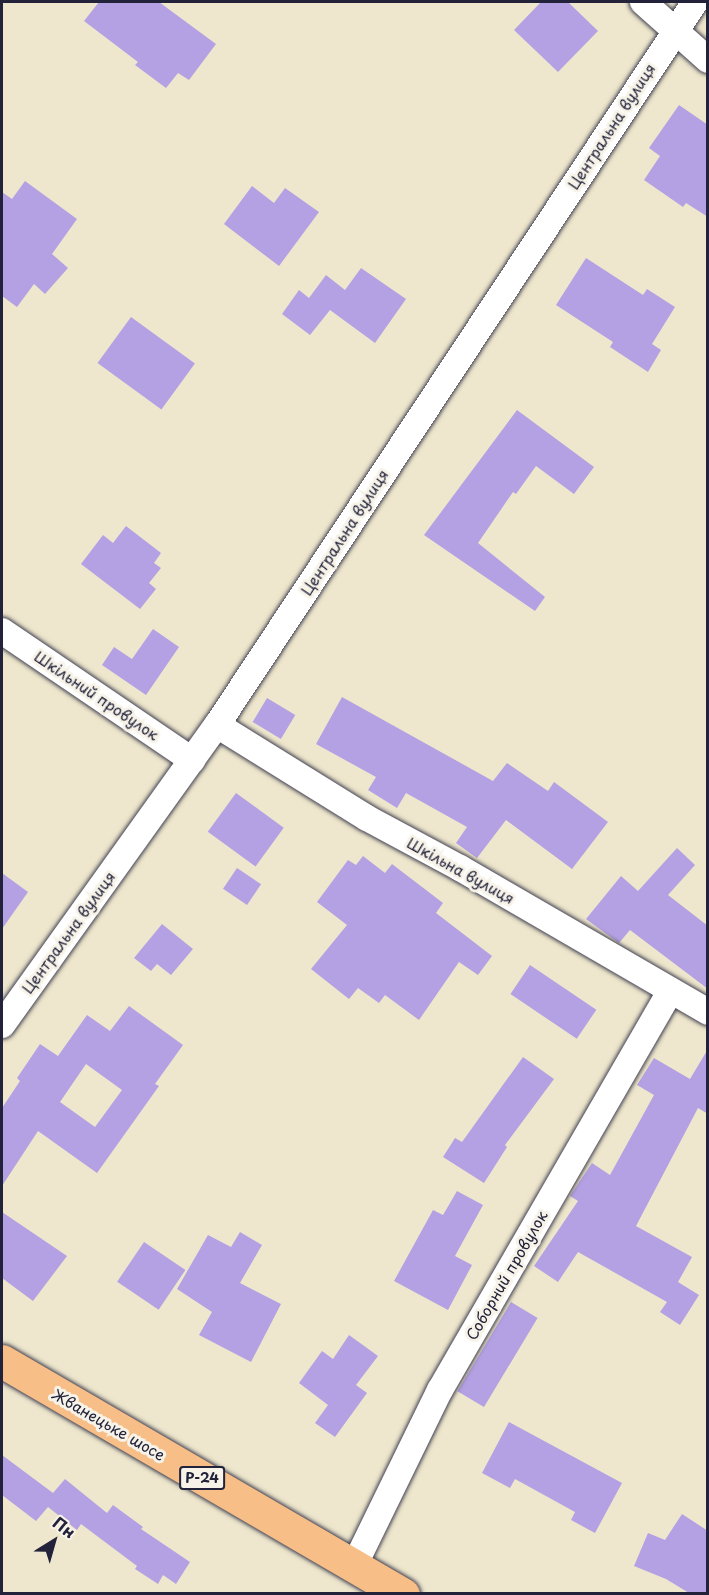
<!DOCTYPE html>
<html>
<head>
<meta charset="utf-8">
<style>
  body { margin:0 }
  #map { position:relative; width:709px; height:1595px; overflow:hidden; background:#eee7cd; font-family:"Playpen Sans",sans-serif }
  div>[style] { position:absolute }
  .building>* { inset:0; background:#b4a1e3; transform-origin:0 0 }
  .roads { filter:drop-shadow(0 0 2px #414051) drop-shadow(0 0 2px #414051) }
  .street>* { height:26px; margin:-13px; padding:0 13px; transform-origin:13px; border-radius:13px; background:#fff }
  .primary>* { height:33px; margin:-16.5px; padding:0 16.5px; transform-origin:16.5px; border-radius:16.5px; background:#f7be87 }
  span { translate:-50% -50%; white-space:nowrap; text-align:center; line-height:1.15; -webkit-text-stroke:6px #f7f3e8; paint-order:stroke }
  .shield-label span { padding:2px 4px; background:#f7f3e8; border:2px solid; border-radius:4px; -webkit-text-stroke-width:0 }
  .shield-label { font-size:14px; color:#22223b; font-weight:700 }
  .street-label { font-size:15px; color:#22223b }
  .frame { position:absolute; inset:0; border:3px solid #22223b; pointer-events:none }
  .north { position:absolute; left:24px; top:1511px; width:60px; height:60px; -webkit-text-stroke:4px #f7f3e8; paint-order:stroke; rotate:37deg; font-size:16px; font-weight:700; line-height:24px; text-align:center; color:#22223b }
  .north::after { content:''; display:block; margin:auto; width:21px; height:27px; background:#22223b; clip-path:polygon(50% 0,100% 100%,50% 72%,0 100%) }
</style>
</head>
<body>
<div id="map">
  <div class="building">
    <i style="clip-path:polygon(99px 2px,159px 2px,216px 44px,189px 80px,178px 73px,166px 88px,135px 65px,138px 62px,84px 21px)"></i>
    <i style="clip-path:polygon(541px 2px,568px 2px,598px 31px,558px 72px,514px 30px)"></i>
    <i style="clip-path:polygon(679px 105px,708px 125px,708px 217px,686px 203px,683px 207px,644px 180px,660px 156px,649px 148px)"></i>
    <i style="clip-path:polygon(25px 181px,77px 219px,52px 254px,68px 268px,45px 294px,34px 284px,17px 307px,2px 296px,2px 192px,12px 199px)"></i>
    <i style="clip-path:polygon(252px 186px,274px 203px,285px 188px,319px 212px,279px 266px,224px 224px)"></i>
    <i style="clip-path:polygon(586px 258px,643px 295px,647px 289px,675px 307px,652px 344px,661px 350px,648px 372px,610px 347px,613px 342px,556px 305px)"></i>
    <i style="clip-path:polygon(361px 268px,406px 299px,375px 343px,330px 310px,310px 335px,282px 314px,299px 290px,309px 298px,326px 275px,345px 290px)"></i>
    <i style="left:131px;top:317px;width:79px;height:57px;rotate:36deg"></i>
    <i style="clip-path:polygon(517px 410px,594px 467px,574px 494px,536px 466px,516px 494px,513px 492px,478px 543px,545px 597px,535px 611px,424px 535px)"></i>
    <i style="clip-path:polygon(126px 526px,161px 553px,154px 563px,161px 568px,149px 583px,156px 589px,140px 609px,81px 564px,103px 535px,113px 543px)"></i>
    <i style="clip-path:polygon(153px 629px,179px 647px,146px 695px,102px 665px,114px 647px,132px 659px)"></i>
    <i style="clip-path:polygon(342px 697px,493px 781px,507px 763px,548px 791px,554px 782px,608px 822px,572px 869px,506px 820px,477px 858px,456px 843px,467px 827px,406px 793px,397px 808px,368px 790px,376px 777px,316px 744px)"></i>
    <i style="left:267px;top:698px;width:33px;height:28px;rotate:31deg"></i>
    <i style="left:236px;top:793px;width:59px;height:48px;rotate:36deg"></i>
    <i style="clip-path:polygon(677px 848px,695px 865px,668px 895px,708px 926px,708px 989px,630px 930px,619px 943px,586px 919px,621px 876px,638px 891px)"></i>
    <i style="clip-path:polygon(363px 856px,385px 873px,392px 864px,443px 903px,436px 913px,492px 956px,478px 975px,459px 962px,419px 1020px,385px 995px,379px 1003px,358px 988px,349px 999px,311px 969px,347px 925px,317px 902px,348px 860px,356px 865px)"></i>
    <i style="left:237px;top:868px;width:29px;height:25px;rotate:34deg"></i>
    <i style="clip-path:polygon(2px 873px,28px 892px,2px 929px)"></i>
    <i style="clip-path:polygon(162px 924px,193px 949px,171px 975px,157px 964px,151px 971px,134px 958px)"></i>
    <i style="left:530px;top:965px;width:80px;height:35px;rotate:34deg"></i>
    <i style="clip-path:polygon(evenodd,129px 1006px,183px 1045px,155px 1084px,159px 1086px,97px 1173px,38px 1131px,2px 1186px,2px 1108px,20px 1081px,17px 1078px,40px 1044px,58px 1056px,87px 1015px,110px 1031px,129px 1006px,86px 1064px,122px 1090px,95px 1127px,60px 1102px,86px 1064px)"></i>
    <i style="clip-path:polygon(708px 1049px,708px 1114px,698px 1108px,636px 1226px,692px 1257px,678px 1282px,699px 1295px,680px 1325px,660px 1312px,667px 1302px,578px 1252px,558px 1282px,534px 1266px,578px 1201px,570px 1196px,592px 1163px,610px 1175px,654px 1095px,637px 1085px,654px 1058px,690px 1079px)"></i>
    <i style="clip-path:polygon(523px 1057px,554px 1079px,505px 1145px,507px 1147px,484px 1183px,443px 1157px,455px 1138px,462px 1142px)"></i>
    <i style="clip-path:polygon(457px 1191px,483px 1205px,455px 1256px,472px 1265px,448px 1310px,394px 1281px,433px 1210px,443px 1215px)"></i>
    <i style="clip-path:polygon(2px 1212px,67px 1256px,33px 1301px,2px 1278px)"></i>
    <i style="clip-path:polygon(240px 1232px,262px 1245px,240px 1283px,281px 1304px,251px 1362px,199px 1335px,212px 1312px,177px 1289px,208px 1235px,231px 1247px)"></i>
    <i style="left:144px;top:1242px;width:50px;height:48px;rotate:34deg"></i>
    <i style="left:511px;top:1302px;width:31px;height:104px;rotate:31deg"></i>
    <i style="clip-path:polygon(349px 1335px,378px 1356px,356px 1385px,367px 1393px,335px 1437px,315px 1423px,328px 1405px,299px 1383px,322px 1351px,333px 1359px)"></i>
    <i style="clip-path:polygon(509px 1422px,622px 1483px,595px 1533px,571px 1520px,575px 1512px,515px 1479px,510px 1488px,482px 1473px)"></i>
    <i style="clip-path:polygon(2px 1455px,53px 1493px,65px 1479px,107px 1513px,113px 1505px,143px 1527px,141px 1529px,190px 1562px,176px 1584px,163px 1575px,158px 1584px,135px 1569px,137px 1566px,81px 1524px,77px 1530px,48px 1507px,36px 1521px,2px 1495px)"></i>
    <i style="clip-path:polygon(682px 1514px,708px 1531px,708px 1593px,689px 1593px,666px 1579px,634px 1566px,648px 1533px,665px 1540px)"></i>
  </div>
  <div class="roads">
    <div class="street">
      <i style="left:643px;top:2px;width:87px;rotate:41.7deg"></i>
      <i style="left:2px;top:631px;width:230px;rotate:34.2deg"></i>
      <i style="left:217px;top:725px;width:176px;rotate:31.8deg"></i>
      <i style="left:367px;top:818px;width:106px;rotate:28.3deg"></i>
      <i style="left:460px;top:868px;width:287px;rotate:30.1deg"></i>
      <i style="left:2px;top:1025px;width:369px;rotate:-54.4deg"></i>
      <i style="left:217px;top:725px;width:867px;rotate:-56.53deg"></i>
      <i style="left:354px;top:1566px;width:196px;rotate:-64deg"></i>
      <i style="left:440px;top:1390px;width:461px;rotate:-60deg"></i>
    </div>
    <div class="primary">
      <i style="left:2px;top:1361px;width:464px;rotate:30.2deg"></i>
    </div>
  </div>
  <div class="shield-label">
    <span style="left:202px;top:1478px">Р-24</span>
  </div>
  <div class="street-label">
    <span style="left:611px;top:126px;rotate:-57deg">Центральна вулиця</span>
    <span style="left:344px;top:532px;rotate:-57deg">Центральна вулиця</span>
    <span style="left:97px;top:695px;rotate:34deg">Шкільний провулок</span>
    <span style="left:461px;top:870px;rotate:29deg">Шкільна вулиця</span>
    <span style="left:68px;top:932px;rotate:-54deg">Центральна вулиця</span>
    <span style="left:506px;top:1275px;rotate:-60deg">Соборний провулок</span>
    <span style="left:109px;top:1424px;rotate:30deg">Жванецьке шосе</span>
  </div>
  <div class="frame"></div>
  <div class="north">Пн</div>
</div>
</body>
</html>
